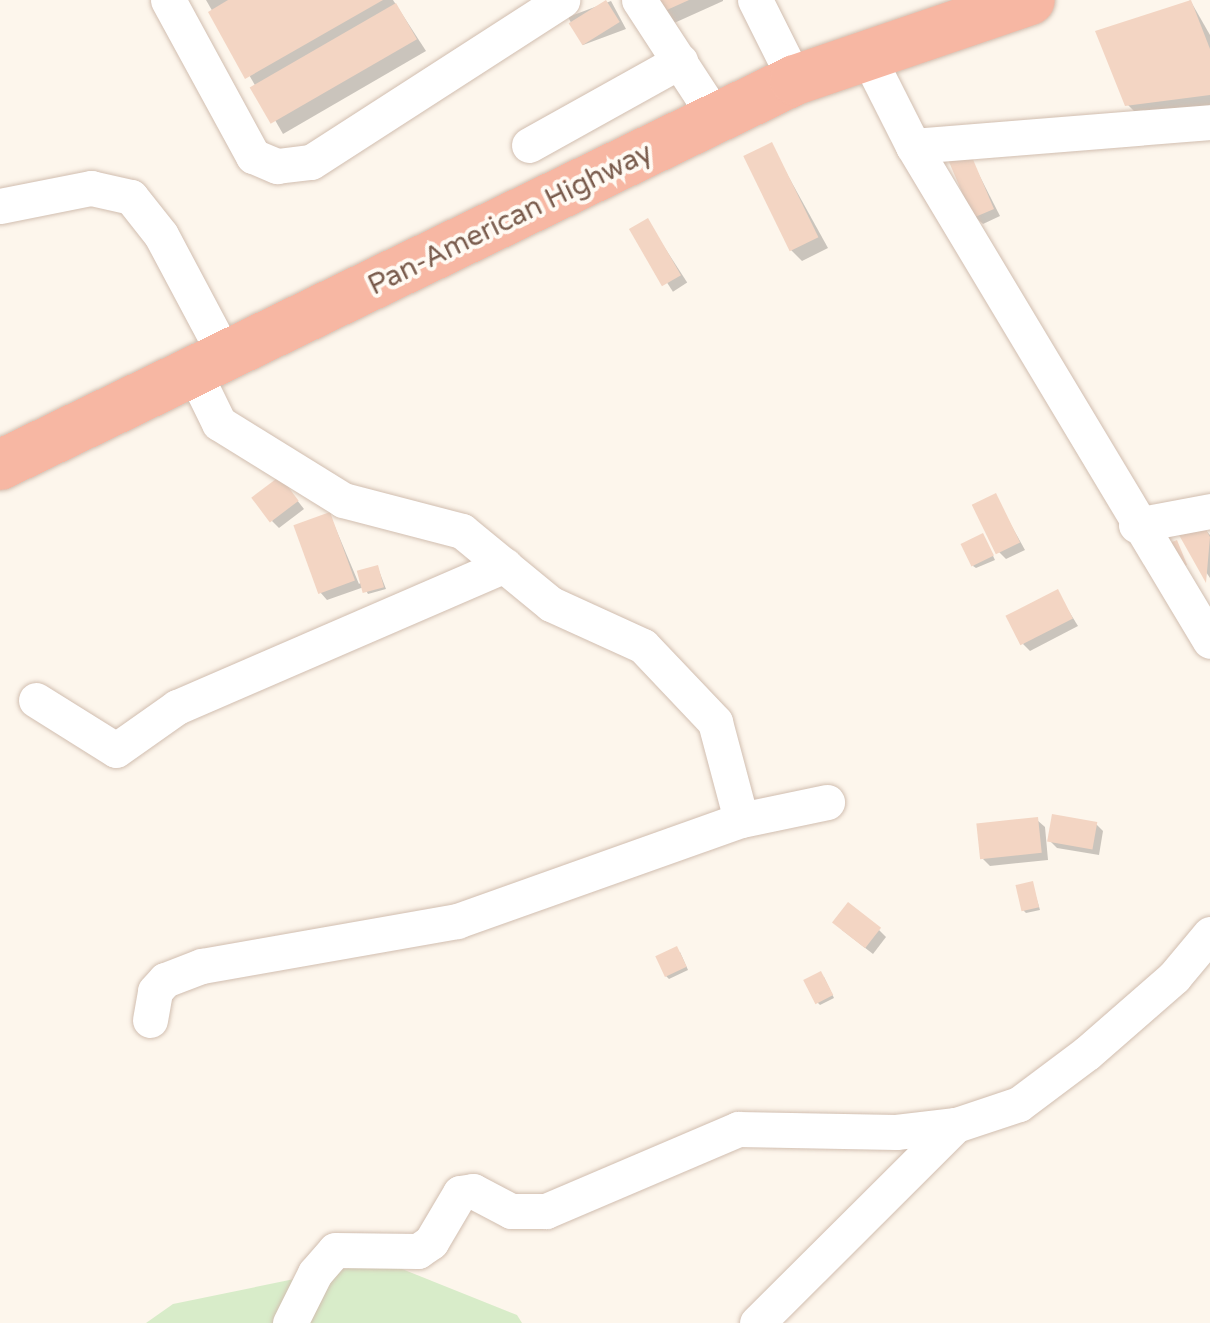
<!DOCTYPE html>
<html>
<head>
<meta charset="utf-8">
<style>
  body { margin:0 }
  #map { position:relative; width:1210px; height:1323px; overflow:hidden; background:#fdf6ec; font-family:"Varela Round",sans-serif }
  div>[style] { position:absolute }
  .green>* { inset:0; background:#d8ecc9 }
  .shadow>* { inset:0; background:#0003; transform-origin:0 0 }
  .building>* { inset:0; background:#f3d5c3; transform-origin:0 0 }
  .roads { filter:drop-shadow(0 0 2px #d1beb0) drop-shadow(0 0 2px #d1beb0) }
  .minor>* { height:35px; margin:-17.5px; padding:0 17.5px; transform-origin:17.5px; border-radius:17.5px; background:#fff }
  .highway>* { height:50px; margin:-25px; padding:0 25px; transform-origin:25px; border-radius:25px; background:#f7b7a3 }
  span { translate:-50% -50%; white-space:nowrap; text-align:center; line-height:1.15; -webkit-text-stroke:8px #fffaf3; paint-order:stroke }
  .street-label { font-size:28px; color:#7a5c4d }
</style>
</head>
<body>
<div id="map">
  <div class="green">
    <i style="clip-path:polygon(382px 1261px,517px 1315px,522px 1323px,146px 1323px,173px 1304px)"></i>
  </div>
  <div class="shadow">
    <i style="clip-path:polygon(206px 0,393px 0,426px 51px,283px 134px)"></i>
    <i style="clip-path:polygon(655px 0,723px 0,723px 1px,672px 24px)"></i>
    <i style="clip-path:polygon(1190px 0,1210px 35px,1210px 107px,1139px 116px,1127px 104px)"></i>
    <i style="clip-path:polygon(611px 1px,626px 29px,583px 45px,568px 17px)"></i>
    <i style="clip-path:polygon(771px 145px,828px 248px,802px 261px,791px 250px)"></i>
    <i style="clip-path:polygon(968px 153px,1000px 216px,983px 224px,975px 217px)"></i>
    <i style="left:648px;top:222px;width:72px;height:17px;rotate:57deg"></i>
    <i style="clip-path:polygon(286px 486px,304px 509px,279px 528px,272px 521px)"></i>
    <i style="clip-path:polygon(995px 496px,1025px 550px,1006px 559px,999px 552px)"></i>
    <i style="clip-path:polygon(330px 515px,359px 584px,378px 568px,386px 589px,368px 594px,364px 587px,327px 600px,320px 592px)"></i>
    <i style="clip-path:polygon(1201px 525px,1210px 535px,1210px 578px,1182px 536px)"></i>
    <i style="clip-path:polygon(985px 539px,995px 560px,976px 568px,973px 566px)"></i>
    <i style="clip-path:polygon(1057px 592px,1078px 626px,1030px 651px,1023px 644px)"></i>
    <i style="clip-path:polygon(1037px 820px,1045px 827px,1048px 860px,990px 866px,983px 859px)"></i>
    <i style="clip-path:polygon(1096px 824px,1103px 831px,1099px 855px,1057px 848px,1050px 841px)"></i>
    <i style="clip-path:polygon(1032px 883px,1040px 910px,1026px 913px,1023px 910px)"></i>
    <i style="clip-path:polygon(842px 930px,879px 930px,886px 937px,873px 954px)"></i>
    <i style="clip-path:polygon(680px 952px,688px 970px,669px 979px,666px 976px)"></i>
    <i style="clip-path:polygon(824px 977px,834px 998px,820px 1005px,817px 1002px)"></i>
  </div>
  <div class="building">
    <i style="clip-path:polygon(228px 0,383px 0,245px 79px,208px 12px)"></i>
    <i style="left:606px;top:0;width:26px;height:44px;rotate:58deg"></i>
    <i style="clip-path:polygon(652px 0,689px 0,658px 14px)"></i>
    <i style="clip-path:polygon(1191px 0,1210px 49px,1210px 95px,1125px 106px,1095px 31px)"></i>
    <i style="left:396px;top:3px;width:42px;height:169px;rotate:60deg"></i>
    <i style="left:772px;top:142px;width:106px;height:32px;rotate:64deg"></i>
    <i style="left:969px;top:150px;width:64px;height:23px;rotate:67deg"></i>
    <i style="left:648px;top:218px;width:66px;height:22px;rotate:60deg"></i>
    <i style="left:280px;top:476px;width:31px;height:36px;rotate:53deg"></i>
    <i style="left:996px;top:493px;width:55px;height:27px;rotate:64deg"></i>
    <i style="left:330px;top:512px;width:73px;height:39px;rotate:70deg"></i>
    <i style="clip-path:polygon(1202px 522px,1210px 537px,1206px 583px,1179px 535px)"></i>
    <i style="left:983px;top:533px;width:25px;height:25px;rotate:64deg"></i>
    <i style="left:1177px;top:540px;width:27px;height:13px;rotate:68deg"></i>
    <i style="left:378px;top:565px;width:23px;height:22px;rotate:75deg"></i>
    <i style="left:1058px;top:589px;width:33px;height:59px;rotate:63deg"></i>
    <i style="left:1052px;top:814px;width:46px;height:28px;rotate:10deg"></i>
    <i style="left:1038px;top:817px;width:36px;height:62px;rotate:84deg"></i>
    <i style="left:1033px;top:881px;width:27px;height:18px;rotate:77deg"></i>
    <i style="left:848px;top:902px;width:42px;height:26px;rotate:38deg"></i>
    <i style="left:677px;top:946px;width:23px;height:24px;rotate:65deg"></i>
    <i style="left:821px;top:971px;width:27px;height:20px;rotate:63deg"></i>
  </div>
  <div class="roads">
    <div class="minor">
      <i style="left:168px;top:0;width:178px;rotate:61.4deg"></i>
      <i style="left:253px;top:156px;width:26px;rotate:23deg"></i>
      <i style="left:277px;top:166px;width:34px;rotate:-7deg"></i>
      <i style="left:311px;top:162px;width:299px;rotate:-32.8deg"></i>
      <i style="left:639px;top:0;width:141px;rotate:56.9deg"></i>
      <i style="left:755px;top:0;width:89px;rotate:63.4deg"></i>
      <i style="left:867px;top:55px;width:102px;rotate:63.2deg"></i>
      <i style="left:913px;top:146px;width:577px;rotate:59.04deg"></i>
      <i style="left:529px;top:145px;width:173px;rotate:-29.1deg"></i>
      <i style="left:913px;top:146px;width:298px;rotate:-4.6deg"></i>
      <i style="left:0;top:206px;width:93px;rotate:-11.2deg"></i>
      <i style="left:91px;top:188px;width:41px;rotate:12.7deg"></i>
      <i style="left:131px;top:197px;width:48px;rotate:51.7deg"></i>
      <i style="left:161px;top:235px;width:138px;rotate:62deg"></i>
      <i style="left:194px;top:372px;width:57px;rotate:63.9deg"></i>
      <i style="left:219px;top:423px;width:146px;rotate:31.8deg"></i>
      <i style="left:343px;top:500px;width:123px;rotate:14.6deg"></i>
      <i style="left:462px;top:531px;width:115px;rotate:39.4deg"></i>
      <i style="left:551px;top:604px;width:101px;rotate:24.5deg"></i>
      <i style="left:643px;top:646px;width:105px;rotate:46.5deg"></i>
      <i style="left:715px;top:722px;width:101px;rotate:75.1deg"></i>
      <i style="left:741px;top:820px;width:88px;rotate:-11.8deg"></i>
      <i style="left:1136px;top:525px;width:75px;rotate:-10.7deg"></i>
      <i style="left:36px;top:700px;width:94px;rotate:32deg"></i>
      <i style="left:116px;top:750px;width:75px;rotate:-35.2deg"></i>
      <i style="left:177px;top:707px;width:357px;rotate:-23.4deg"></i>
      <i style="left:150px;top:1020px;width:29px;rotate:-80deg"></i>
      <i style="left:155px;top:991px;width:15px;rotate:-48deg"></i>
      <i style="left:165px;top:980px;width:40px;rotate:-21deg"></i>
      <i style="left:202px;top:966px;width:259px;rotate:-10deg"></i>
      <i style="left:457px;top:921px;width:301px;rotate:-19.6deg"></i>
      <i style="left:290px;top:1323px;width:56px;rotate:-63.4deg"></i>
      <i style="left:315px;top:1273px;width:30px;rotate:-49deg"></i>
      <i style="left:335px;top:1250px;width:83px;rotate:0.7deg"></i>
      <i style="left:418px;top:1251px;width:16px;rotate:-35deg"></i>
      <i style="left:431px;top:1242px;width:57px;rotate:-59.4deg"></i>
      <i style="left:460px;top:1193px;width:13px;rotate:-9deg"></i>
      <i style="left:473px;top:1191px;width:43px;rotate:27.8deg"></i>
      <i style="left:511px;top:1211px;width:35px"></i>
      <i style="left:546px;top:1211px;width:209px;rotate:-23.1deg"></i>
      <i style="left:738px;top:1129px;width:158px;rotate:1.1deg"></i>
      <i style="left:896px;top:1132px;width:60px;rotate:-6.7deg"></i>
      <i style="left:757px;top:1323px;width:281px;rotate:-44.9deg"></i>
      <i style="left:956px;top:1125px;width:66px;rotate:-18.4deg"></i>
      <i style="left:1019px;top:1104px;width:85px;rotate:-36.9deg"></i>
      <i style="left:1087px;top:1053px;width:116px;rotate:-41.1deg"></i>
      <i style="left:1174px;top:977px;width:56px;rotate:-50.1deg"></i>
    </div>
    <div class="highway">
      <i style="left:0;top:465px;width:883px;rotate:-25.84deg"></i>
      <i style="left:795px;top:80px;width:248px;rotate:-18.8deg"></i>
    </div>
  </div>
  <div class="street-label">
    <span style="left:510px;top:219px;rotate:-26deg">Pan-American Highway</span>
  </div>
</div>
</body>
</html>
